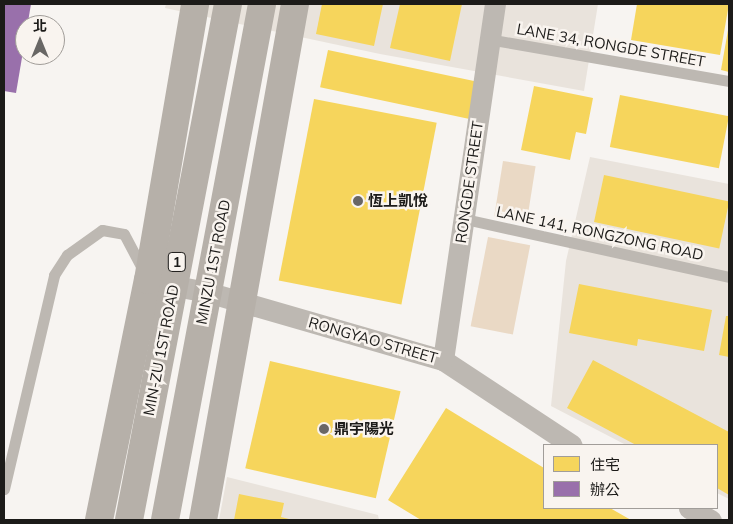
<!DOCTYPE html>
<html>
<head>
<meta charset="utf-8">
<style>
  body { margin:0 }
  #map { position:relative; width:733px; height:524px; overflow:hidden; background:#f7f4f1; font-family:Mulish,"Noto Sans TC",sans-serif }
  div>[style] { position:absolute }
  .built>* { inset:0; background:#e9e3dc }
  .green>* { inset:0; background:#ead9c5; transform-origin:0 0 }
  .homes>* { inset:0; background:#f6d55c; transform-origin:0 0 }
  .offices>* { inset:0; background:#9970ab }
  .service>* { height:11px; margin:-5.5px; padding:0 5.5px; transform-origin:5.5px; border-radius:5.5px; background:#bdb8b2 }
  .minor>* { height:21px; margin:-10.5px; padding:0 10.5px; transform-origin:10.5px; border-radius:10.5px; background:#bdb8b2 }
  .primary>* { height:28px; margin:-14px; padding:0 14px; transform-origin:14px; border-radius:14px; background:#b6b0a9 }
  .dots>* { width:14px; height:14px; translate:-50% -50%; box-sizing:border-box; border:2px solid #f9f4ef; border-radius:50% }
  span { translate:-50% -50%; white-space:nowrap; text-align:center; line-height:1.15; -webkit-text-stroke:5px #f9f4ef; paint-order:stroke }
  .shield-label span { padding:1px 4px; background:#f9f4ef; border:1px solid; border-radius:4px; -webkit-text-stroke-width:0 }
  .shield-label { font-size:14px; color:#1c1b19; font-weight:700 }
  .street-label { font-size:15px; color:#1c1b19 }
  .poi-label { font-size:15px; color:#1c1b19; font-weight:700 }
  .left { translate:0 -50%; text-align:left }
  .frame { position:absolute; inset:0; border:5px solid #1c1b19; pointer-events:none }
  .legend { position:absolute; left:543px; top:444px; width:175px; height:65px; box-sizing:border-box; background:#f9f4ef; border:1px solid #a19d99; margin:0; padding:6px 9px; list-style:none; font-size:15px; color:#1c1b19 }
  .legend li { display:flex; align-items:center; gap:10px; height:25px }
  .legend b { width:25px; border:1px solid #a19d99 }
  .north { position:absolute; left:15px; top:15px; width:50px; height:50px; box-sizing:border-box; background:#f9f4ef; border:1px solid #a19d99; border-radius:50%; rotate:0deg; font-size:14px; font-weight:700; line-height:20px; text-align:center; color:#1c1b19 }
  .north::after { content:''; display:block; margin:auto; width:18px; height:22px; background:#696765; clip-path:polygon(50% 0,100% 100%,50% 72%,0 100%) }
</style>
</head>
<body>
<div id="map">
  <div class="built">
    <i style="clip-path:polygon(166px 4px,598px 4px,584px 91px,380px 54px,165px 8px)"></i>
    <i style="clip-path:polygon(590px 157px,729px 184px,729px 499px,717px 493px,717px 445px,626px 445px,551px 406px,566px 261px)"></i>
    <i style="clip-path:polygon(227px 477px,378px 515px,379px 520px,219px 520px)"></i>
  </div>
  <div class="green">
    <i style="left:503px;top:161px;width:33px;height:56px;rotate:9deg"></i>
    <i style="left:488px;top:237px;width:43px;height:91px;rotate:11deg"></i>
  </div>
  <div class="homes">
    <i style="clip-path:polygon(322px 4px,383px 4px,374px 46px,316px 34px)"></i>
    <i style="clip-path:polygon(400px 4px,462px 4px,450px 61px,390px 48px)"></i>
    <i style="clip-path:polygon(637px 4px,729px 4px,720px 55px,631px 40px)"></i>
    <i style="clip-path:polygon(728px 30px,729px 30px,729px 72px,721px 70px)"></i>
    <i style="left:328px;top:50px;width:154px;height:38px;rotate:12deg"></i>
    <i style="clip-path:polygon(534px 86px,593px 98px,586px 134px,576px 132px,570px 160px,521px 150px)"></i>
    <i style="left:620px;top:95px;width:111px;height:53px;rotate:11deg"></i>
    <i style="left:314px;top:99px;width:125px;height:185px;rotate:11deg"></i>
    <i style="left:604px;top:175px;width:128px;height:48px;rotate:12deg"></i>
    <i style="clip-path:polygon(579px 284px,712px 310px,704px 351px,638px 339px,637px 346px,569px 333px)"></i>
    <i style="clip-path:polygon(726px 316px,729px 316px,729px 357px,719px 355px)"></i>
    <i style="clip-path:polygon(593px 360px,729px 432px,729px 495px,717px 488px,717px 445px,636px 445px,567px 408px)"></i>
    <i style="left:270px;top:361px;width:134px;height:110px;rotate:13deg"></i>
    <i style="clip-path:polygon(446px 408px,544px 468px,544px 508px,610px 508px,631px 520px,421px 520px,388px 500px)"></i>
    <i style="clip-path:polygon(239px 494px,284px 503px,281px 517px,293px 520px,234px 520px)"></i>
  </div>
  <div class="offices">
    <i style="clip-path:polygon(4px 4px,31px 4px,16px 93px,4px 91px)"></i>
  </div>
  <div class="service">
    <i style="left:488px;top:39px;width:245px;rotate:9.9deg"></i>
    <i style="left:465px;top:219px;width:270px;rotate:12.4deg"></i>
    <i style="left:4px;top:489px;width:220px;rotate:-76.8deg"></i>
    <i style="left:54px;top:275px;width:24px;rotate:-57deg"></i>
    <i style="left:67px;top:255px;width:43px;rotate:-35.5deg"></i>
    <i style="left:102px;top:230px;width:22px;rotate:10deg"></i>
    <i style="left:124px;top:234px;width:43px;rotate:62.2deg"></i>
  </div>
  <div class="minor">
    <i style="left:159px;top:283px;width:49px;rotate:10.6deg"></i>
    <i style="left:207px;top:292px;width:246px;rotate:16.1deg"></i>
    <i style="left:443px;top:360px;width:154px;rotate:33.4deg"></i>
    <i style="left:443px;top:360px;width:360px;rotate:-81.7deg"></i>
    <i style="left:689px;top:508px;width:25px;rotate:29deg"></i>
  </div>
  <div class="primary">
    <i style="left:99px;top:520px;width:245px;rotate:-78.5deg"></i>
    <i style="left:148px;top:280px;width:280px;rotate:-80.3deg"></i>
    <i style="left:129px;top:520px;width:525px;rotate:-79.14deg"></i>
    <i style="left:165px;top:520px;width:525px;rotate:-79.35deg"></i>
    <i style="left:203px;top:520px;width:524px;rotate:-79.89deg"></i>
  </div>
  <div class="dots">
    <i style="left:358px;top:201px;background:#696765"></i>
    <i style="left:324px;top:429px;background:#696765"></i>
  </div>
  <div class="shield-label">
    <span style="left:177px;top:262px">1</span>
  </div>
  <div class="street-label">
    <span style="left:611px;top:45px;rotate:10deg">LANE 34, RONGDE STREET</span>
    <span style="left:469px;top:182px;rotate:-82deg">RONGDE STREET</span>
    <span style="left:600px;top:233px;rotate:12deg">LANE 141, RONGZONG ROAD</span>
    <span style="left:213px;top:262px;rotate:-79deg">MINZU 1ST ROAD</span>
    <span style="left:373px;top:340px;rotate:16deg">RONGYAO STREET</span>
    <span style="left:161px;top:350px;rotate:-79deg">MIN-ZU 1ST ROAD</span>
  </div>
  <div class="poi-label">
    <span class="left" style="left:368px;top:201px">恆上凱悅</span>
    <span class="left" style="left:334px;top:429px">鼎宇陽光</span>
  </div>
  <div class="frame"></div>
  <ul class="legend">
  <li><b style="height:14px;background:#f6d55c"></b>住宅</li>
  <li><b style="height:14px;background:#9970ab"></b>辦公</li>
  </ul>
  <div class="north">北</div>
</div>
</body>
</html>
